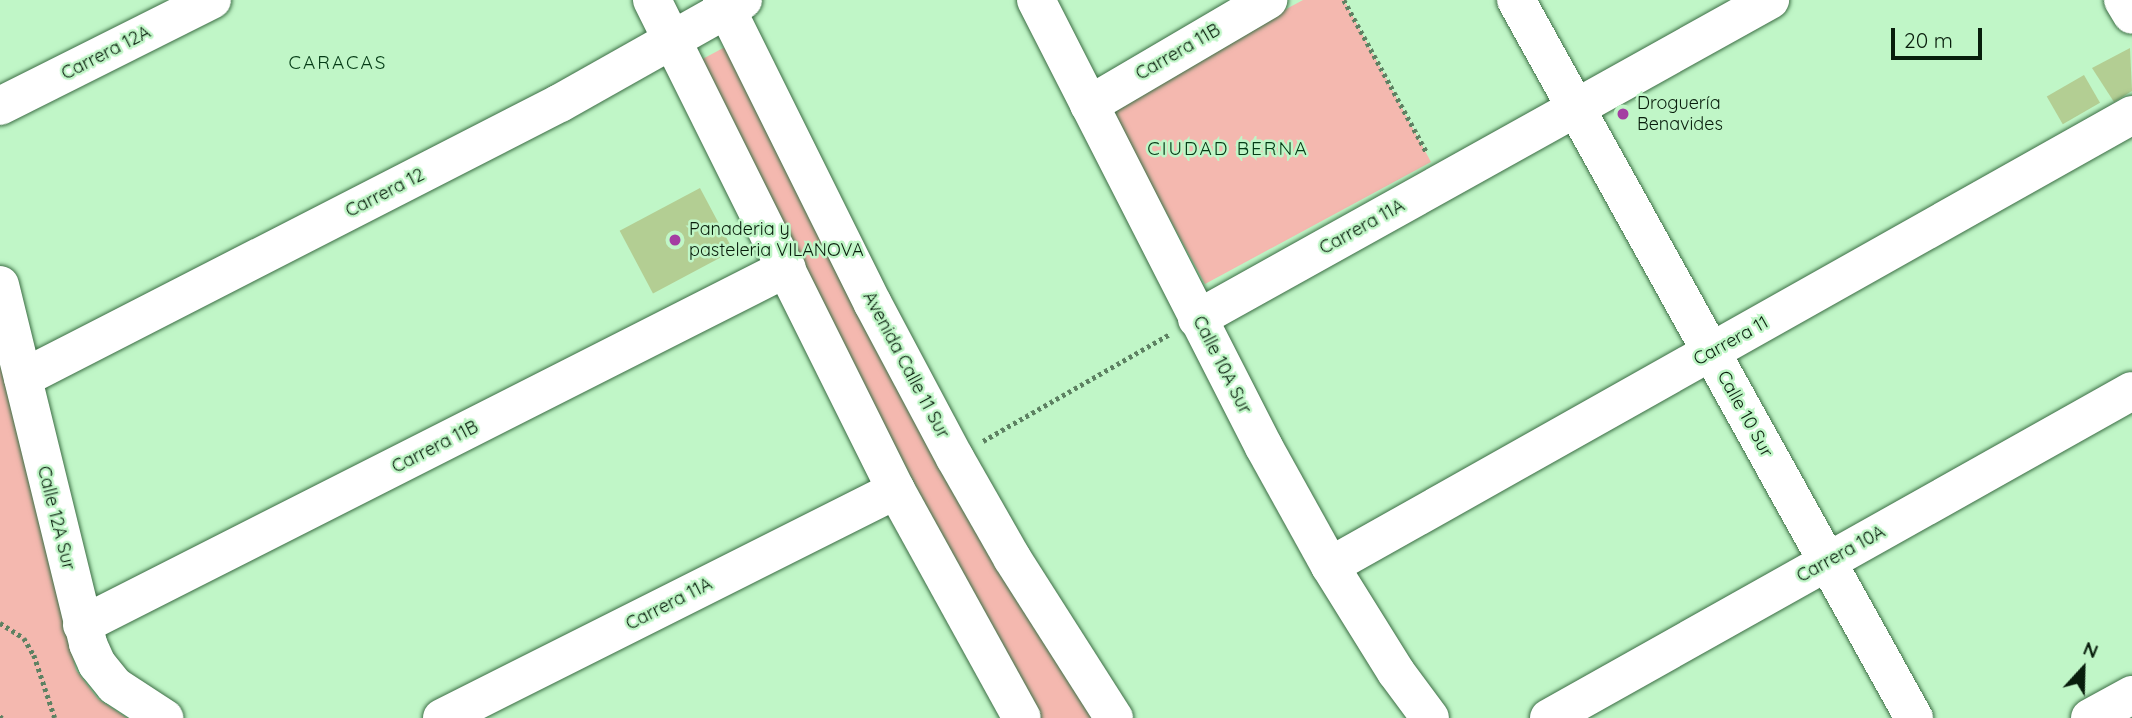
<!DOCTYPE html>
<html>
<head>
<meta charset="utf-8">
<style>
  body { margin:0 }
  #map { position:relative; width:2132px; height:718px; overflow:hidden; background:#c0f6c7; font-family:Quicksand,sans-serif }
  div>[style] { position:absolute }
  .green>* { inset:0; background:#f4b8af }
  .building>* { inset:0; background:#b3ce93; transform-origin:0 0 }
  .path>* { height:4.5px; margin-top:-2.25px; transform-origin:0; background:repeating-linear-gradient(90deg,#5d8162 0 3.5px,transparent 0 7px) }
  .roads { filter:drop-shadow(0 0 2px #3b6d44) drop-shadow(0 0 2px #3b6d44) }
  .minor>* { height:38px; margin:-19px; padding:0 19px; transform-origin:19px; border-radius:19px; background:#fff }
  .major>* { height:38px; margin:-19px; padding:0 19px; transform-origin:19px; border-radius:19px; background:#fff }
  .dots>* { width:19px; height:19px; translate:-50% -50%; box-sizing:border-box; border:4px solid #c0f6c7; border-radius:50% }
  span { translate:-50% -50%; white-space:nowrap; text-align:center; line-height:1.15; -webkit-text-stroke:5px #c0f6c7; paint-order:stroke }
  .street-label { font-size:18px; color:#081d0c }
  .poi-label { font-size:18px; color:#081d0c }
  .left { translate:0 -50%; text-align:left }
  .neighbourhood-label { font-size:19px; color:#043b15; letter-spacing:2px }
  .north { position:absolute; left:2048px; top:634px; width:70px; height:70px; -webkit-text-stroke:5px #c0f6c7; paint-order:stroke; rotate:22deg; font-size:19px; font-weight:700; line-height:28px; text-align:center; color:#081d0c }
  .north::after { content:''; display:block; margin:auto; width:24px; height:32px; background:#081d0c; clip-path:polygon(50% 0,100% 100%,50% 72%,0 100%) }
  .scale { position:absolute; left:1891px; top:28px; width:91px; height:32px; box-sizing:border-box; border:4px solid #081d0c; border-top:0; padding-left:9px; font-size:21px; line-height:24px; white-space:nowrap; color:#081d0c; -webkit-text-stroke:5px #c0f6c7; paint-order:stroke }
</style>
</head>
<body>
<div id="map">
  <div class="green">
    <i style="clip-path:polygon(1303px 0,1344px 0,1431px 162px,1205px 284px,1108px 105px)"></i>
    <i style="clip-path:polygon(725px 47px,1093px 718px,1039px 718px,1021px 690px,697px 62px)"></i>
    <i style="clip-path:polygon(0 358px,76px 670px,98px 699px,127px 718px,0 718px)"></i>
  </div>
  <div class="building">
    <i style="clip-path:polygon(2130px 48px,2132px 91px,2114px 102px,2092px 68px)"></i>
    <i style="left:2084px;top:75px;width:32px;height:43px;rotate:60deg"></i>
    <i style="left:700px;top:188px;width:71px;height:91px;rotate:62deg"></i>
  </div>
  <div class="path">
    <i style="left:1344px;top:0;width:174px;rotate:61.5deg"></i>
    <i style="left:983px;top:441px;width:215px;rotate:-29.8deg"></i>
    <i style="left:0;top:623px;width:28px;rotate:32deg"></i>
    <i style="left:24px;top:638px;width:20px;rotate:60deg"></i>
    <i style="left:34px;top:655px;width:66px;rotate:71.6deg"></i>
    <i style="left:0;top:716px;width:3px;rotate:45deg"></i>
  </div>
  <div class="roads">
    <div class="minor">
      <i style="left:1036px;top:0;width:502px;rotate:62.98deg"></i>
      <i style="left:1264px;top:447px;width:136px;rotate:61deg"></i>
      <i style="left:1330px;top:566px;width:125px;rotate:58.1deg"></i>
      <i style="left:1396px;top:672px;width:57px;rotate:53.5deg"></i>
      <i style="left:1516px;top:0;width:821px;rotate:61deg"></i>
      <i style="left:2123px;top:0;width:17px;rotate:59deg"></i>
      <i style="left:1089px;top:105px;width:208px;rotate:-30.4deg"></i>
      <i style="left:0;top:106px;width:237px;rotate:-26.6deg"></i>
      <i style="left:0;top:285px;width:370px;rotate:76.2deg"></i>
      <i style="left:88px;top:644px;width:22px;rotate:66deg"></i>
      <i style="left:97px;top:664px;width:28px;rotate:51deg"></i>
      <i style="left:115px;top:686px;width:59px;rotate:33.1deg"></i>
      <i style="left:1197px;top:319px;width:656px;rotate:-29.11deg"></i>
      <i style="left:23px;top:378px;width:603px;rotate:-27.12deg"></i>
      <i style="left:560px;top:103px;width:210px;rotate:-29.4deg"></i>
      <i style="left:1330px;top:566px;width:920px;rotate:-29.35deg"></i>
      <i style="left:82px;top:625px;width:790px;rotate:-26.86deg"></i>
      <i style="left:442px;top:718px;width:508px;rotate:-26.67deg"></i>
      <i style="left:1549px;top:718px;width:668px;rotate:-29.29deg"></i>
      <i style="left:2090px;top:718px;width:48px;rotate:-28.7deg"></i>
    </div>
    <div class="major">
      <i style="left:652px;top:0;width:547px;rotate:63.53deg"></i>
      <i style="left:896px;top:490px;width:260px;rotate:61.1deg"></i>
      <i style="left:722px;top:0;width:339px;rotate:63.6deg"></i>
      <i style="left:873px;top:304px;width:174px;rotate:62deg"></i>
      <i style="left:955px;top:458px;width:115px;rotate:60.3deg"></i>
      <i style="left:1012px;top:558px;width:190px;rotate:57.5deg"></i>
    </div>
  </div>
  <div class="dots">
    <i style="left:1623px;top:114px;background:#a43ea2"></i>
    <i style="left:675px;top:240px;background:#a43ea2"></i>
  </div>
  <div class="street-label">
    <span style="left:1178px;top:52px;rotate:-30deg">Carrera 11B</span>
    <span style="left:106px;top:53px;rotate:-27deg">Carrera 12A</span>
    <span style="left:385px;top:193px;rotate:-27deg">Carrera 12</span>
    <span style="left:1362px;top:227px;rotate:-29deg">Carrera 11A</span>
    <span style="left:1731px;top:341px;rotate:-29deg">Carrera 11</span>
    <span style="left:906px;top:365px;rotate:62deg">Avenida Calle 11 Sur</span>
    <span style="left:1222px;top:365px;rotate:63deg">Calle 10A Sur</span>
    <span style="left:1745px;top:414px;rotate:61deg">Calle 10 Sur</span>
    <span style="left:435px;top:447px;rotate:-27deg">Carrera 11B</span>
    <span style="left:56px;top:518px;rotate:76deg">Calle 12A Sur</span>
    <span style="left:1841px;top:554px;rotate:-29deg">Carrera 10A</span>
    <span style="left:669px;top:604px;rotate:-27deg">Carrera 11A</span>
  </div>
  <div class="poi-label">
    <span class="left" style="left:1637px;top:114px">Droguería<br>Benavides</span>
    <span class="left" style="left:689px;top:240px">Panaderia y<br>pasteleria VILANOVA</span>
  </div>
  <div class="neighbourhood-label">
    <span style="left:338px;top:63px">CARACAS</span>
    <span style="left:1228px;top:149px">CIUDAD BERNA</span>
  </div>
  <div class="north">N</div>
  <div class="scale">20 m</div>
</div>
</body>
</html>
